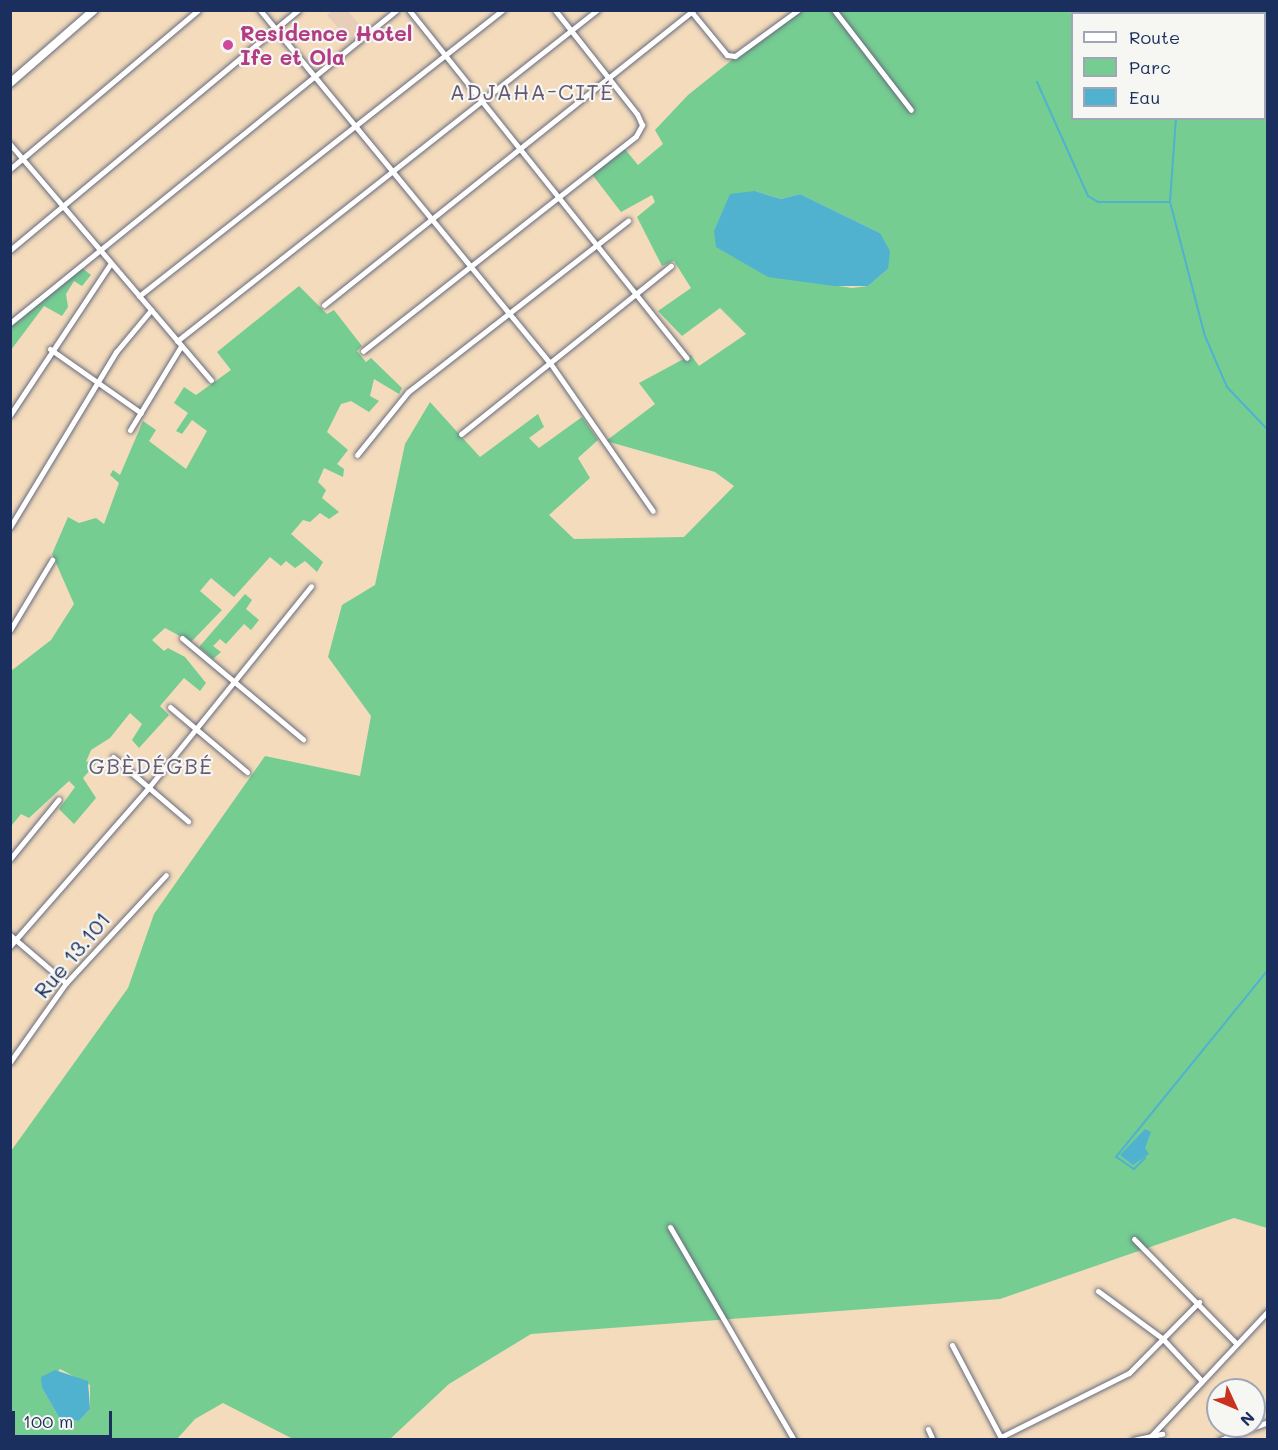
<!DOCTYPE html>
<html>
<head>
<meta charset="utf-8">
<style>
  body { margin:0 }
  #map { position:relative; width:1278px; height:1450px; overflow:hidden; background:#f3dbbc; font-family:Mali,sans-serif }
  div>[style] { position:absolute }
  .built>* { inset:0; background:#e8ceb9 }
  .green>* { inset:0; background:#75cd92 }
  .water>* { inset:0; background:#50b2cf }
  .stream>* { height:2px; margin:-1px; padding:0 1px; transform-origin:1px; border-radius:1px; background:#50b2cf }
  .roads { filter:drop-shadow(0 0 2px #676b7f) drop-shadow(0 0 2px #676b7f) }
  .street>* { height:5px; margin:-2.5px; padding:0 2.5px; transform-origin:2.5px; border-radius:2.5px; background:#fff }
  .secondary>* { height:8px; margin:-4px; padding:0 4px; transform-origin:4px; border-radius:4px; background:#fff }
  .dots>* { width:16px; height:16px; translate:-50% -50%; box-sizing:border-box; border:3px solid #f6f6f2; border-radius:50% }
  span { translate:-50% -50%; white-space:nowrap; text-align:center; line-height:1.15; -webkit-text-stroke:4.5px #f6f6f2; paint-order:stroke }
  .hotel-label { font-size:21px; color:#b23c85; font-weight:700 }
  .left { translate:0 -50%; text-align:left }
  .street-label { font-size:21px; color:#1b2f5e }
  .neighbourhood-label { font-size:22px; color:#655873; letter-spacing:1.5px }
  .frame { position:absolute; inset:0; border:12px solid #1b2f5e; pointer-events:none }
  .legend { position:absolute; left:1071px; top:12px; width:195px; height:108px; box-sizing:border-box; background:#f6f6f2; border:2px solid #9ea6b7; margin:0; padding:8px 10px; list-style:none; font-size:18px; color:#1b2f5e }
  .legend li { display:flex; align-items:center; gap:12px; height:30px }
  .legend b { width:30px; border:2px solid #9ea6b7 }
  .north { position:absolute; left:1206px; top:1378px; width:60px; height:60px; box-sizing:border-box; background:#f6f6f2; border:2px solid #9ea6b7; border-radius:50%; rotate:134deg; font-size:16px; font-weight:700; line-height:24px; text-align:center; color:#1b2f5e }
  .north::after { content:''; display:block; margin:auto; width:21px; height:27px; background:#c8321e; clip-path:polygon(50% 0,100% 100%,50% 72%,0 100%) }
  .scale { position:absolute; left:12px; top:1411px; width:100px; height:27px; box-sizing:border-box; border:3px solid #1b2f5e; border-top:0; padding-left:8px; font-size:18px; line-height:21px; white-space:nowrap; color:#1b2f5e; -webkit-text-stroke:4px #f6f6f2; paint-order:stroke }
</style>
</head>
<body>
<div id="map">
  <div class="built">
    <i style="clip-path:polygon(333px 10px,348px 11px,365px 31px,351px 43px,327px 15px)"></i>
  </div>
  <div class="green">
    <i style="clip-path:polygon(evenodd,793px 11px,1267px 11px,1267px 1228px,1234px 1218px,1000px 1299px,531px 1334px,449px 1384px,390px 1439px,293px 1439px,223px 1403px,195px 1419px,177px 1439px,11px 1440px,11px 1151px,128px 988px,154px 914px,265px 756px,360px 776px,371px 716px,328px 657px,342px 605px,375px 585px,405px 444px,430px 402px,480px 457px,538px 414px,544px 427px,529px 438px,539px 448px,582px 417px,598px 440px,578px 458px,590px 478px,549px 515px,574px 539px,684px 537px,734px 486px,715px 472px,606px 441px,655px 404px,639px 383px,691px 355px,699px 366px,746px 334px,720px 308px,682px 336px,658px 311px,691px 288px,674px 261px,662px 266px,637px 217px,655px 202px,652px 195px,621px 212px,591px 173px,624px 148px,638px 165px,663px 144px,655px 130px,688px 95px,793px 11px,1072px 14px,1264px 14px,1264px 118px,1072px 118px,1072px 14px,793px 11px,755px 191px,781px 199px,800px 194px,880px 233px,888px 269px,868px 286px,852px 288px,797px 280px,755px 191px,793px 11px,60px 1369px,90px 1385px,90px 1409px,79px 1421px,60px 1419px,42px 1388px,60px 1369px)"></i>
    <i style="clip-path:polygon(82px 268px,91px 275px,82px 286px,74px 281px,66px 294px,68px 307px,62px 316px,44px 306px,11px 350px,10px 328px)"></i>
    <i style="clip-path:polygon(299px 286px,327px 314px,334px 310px,362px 346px,357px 351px,366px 362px,371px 358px,402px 388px,399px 394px,374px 379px,370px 396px,379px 401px,369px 412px,351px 401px,341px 404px,327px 432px,348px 450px,337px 464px,344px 469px,343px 477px,324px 468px,318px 482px,326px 490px,322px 498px,339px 512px,329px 519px,320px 513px,310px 522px,303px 520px,291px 534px,323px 562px,317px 572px,305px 561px,295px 568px,286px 561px,281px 566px,270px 557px,234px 597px,211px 578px,200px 591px,222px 610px,191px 642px,165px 628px,152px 640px,164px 651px,168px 648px,185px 657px,206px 683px,200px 691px,184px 678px,160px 706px,169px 715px,139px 748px,132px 740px,142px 724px,130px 713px,110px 738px,91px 750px,86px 762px,102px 757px,83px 778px,96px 798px,74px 824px,59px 809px,75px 787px,69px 781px,29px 818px,21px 814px,12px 825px,11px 671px,51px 640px,74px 604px,52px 554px,68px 517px,79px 523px,96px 518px,104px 524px,119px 483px,110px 475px,113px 470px,120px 475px,143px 421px,156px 430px,149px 441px,186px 469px,207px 431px,192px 420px,182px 434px,176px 431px,188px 413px,174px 403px,184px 387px,196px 395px,231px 370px,217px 352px)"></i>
    <i style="clip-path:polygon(245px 594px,252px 600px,246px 609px,259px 620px,251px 630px,244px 624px,226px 644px,220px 639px,213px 646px,221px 652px,213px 659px,199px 647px)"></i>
  </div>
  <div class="water">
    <i style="clip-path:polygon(755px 191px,781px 199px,800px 194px,880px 233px,890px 251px,888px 269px,868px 286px,834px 286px,768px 277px,716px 247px,714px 231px,730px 194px)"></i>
    <i style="clip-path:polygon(1145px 1129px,1151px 1132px,1145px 1148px,1149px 1154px,1133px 1165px,1120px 1155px)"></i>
    <i style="clip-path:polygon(55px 1370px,88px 1381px,90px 1409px,79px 1421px,60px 1419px,42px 1388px,41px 1377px)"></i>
  </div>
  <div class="stream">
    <i style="left:1233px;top:14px;width:4px;rotate:-63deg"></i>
    <i style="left:1037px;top:82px;width:125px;rotate:65.9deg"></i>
    <i style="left:1088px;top:196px;width:12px;rotate:31deg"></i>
    <i style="left:1098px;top:202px;width:72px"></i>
    <i style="left:1176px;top:118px;width:84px;rotate:94.1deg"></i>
    <i style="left:1170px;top:202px;width:138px;rotate:75.4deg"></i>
    <i style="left:1205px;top:336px;width:56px;rotate:66.7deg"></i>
    <i style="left:1227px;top:387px;width:59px;rotate:46.4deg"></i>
    <i style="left:1145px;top:1158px;width:16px;rotate:135deg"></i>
    <i style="left:1134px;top:1169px;width:22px;rotate:-146deg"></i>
    <i style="left:1116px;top:1157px;width:241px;rotate:-50.9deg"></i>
  </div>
  <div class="roads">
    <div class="street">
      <i style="left:260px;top:10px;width:457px;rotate:50.6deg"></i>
      <i style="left:550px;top:363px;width:180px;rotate:55.2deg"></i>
      <i style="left:409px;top:10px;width:445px;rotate:51.4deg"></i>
      <i style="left:690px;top:10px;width:58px;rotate:50.6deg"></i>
      <i style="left:727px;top:55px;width:8px;rotate:7deg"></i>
      <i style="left:735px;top:56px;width:78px;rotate:-36.1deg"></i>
      <i style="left:834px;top:10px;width:126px;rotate:52.4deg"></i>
      <i style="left:10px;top:144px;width:310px;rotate:49.6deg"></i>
      <i style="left:10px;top:169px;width:246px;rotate:-40.2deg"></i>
      <i style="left:10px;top:250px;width:375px;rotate:-39.8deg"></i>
      <i style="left:139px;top:296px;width:463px;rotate:-38.2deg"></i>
      <i style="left:324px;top:305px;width:472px;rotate:-38.6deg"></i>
      <i style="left:10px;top:323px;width:497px;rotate:-39deg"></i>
      <i style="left:177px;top:341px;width:535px;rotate:-38.24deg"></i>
      <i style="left:50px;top:349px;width:111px;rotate:35.1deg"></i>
      <i style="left:363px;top:351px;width:347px;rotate:-38.2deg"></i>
      <i style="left:636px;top:136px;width:13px;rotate:-61deg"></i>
      <i style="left:642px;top:125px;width:12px;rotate:-114deg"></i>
      <i style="left:637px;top:114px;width:132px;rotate:-128.3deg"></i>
      <i style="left:10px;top:415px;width:182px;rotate:-56.4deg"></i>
      <i style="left:130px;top:430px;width:98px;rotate:-58.7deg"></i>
      <i style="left:461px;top:434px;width:269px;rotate:-38.7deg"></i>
      <i style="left:357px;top:455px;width:81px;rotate:-51deg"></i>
      <i style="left:408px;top:392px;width:279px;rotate:-37.9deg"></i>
      <i style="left:10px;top:527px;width:205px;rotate:-58.8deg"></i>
      <i style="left:116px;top:352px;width:55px;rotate:-50.2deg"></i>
      <i style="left:10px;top:630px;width:82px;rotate:-59deg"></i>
      <i style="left:182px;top:638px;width:158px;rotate:39.9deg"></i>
      <i style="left:170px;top:707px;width:101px;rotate:40.2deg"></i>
      <i style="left:113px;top:757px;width:99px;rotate:40.5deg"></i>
      <i style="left:10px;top:859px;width:77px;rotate:-50.8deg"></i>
      <i style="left:10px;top:935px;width:74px;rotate:40.6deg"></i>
      <i style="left:10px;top:946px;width:211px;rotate:-48.8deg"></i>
      <i style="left:149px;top:787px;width:258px;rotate:-51.1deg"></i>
      <i style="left:10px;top:1062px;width:97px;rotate:-54.7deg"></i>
      <i style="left:66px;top:983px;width:147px;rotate:-47.2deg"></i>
      <i style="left:670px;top:1227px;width:246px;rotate:59.8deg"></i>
      <i style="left:1134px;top:1239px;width:146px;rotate:45.6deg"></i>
      <i style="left:1098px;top:1291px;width:81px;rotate:36.4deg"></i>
      <i style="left:1163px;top:1339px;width:56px;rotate:47.2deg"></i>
      <i style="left:952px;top:1345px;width:105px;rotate:62.2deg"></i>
      <i style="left:928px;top:1429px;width:12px;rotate:66deg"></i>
      <i style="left:1151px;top:1436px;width:171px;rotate:-46.9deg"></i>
      <i style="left:1001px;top:1437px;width:143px;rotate:-26.6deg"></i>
      <i style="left:1129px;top:1373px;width:100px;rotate:-45.4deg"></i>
      <i style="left:1133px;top:1440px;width:30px;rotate:-12deg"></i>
      <i style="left:1220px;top:1440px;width:51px;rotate:-20.6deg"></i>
    </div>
    <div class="secondary">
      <i style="left:10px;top:83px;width:111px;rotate:-41deg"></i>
    </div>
  </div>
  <div class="dots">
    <i style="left:228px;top:45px;background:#d1479c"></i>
  </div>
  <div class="hotel-label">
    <span class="left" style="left:240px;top:45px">Residence Hotel<br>Ife et Ola</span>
  </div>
  <div class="street-label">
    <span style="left:72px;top:955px;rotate:-50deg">Rue 13.101</span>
  </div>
  <div class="neighbourhood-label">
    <span style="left:532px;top:92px">ADJAHA-CITÉ</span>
    <span style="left:151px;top:766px">GBÈDÉGBÉ</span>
  </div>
  <div class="frame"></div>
  <ul class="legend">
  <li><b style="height:8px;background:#fff"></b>Route</li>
  <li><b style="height:16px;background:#75cd92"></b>Parc</li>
  <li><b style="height:16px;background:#50b2cf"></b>Eau</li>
  </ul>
  <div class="north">N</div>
  <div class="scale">100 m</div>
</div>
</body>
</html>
